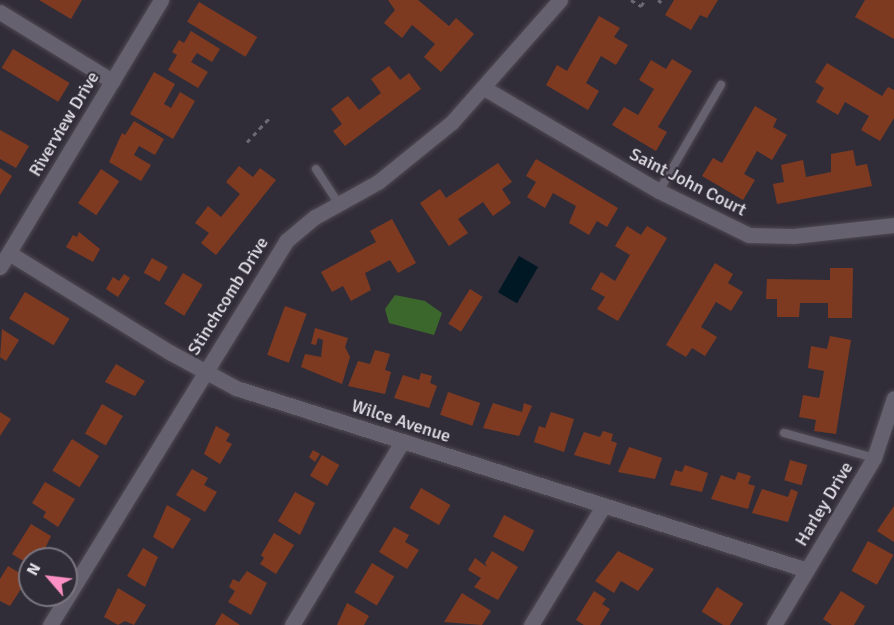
<!DOCTYPE html>
<html>
<head>
<meta charset="utf-8">
<style>
  body { margin:0 }
  #map { position:relative; width:894px; height:625px; overflow:hidden; background:#312d38; font-family:Signika,sans-serif }
  div>[style] { position:absolute }
  .green>* { inset:0; background:#3b662c }
  .water>* { inset:0; background:#001724; transform-origin:0 0 }
  .building>* { inset:0; background:#7e3a21; transform-origin:0 0 }
  .path>* { height:3px; margin-top:-1.5px; transform-origin:0; background:repeating-linear-gradient(90deg,#6c6972 0 4.5px,transparent 0 9px) }
  .roads { filter:drop-shadow(0 0 2px #4e4a53) drop-shadow(0 0 2px #4e4a53) }
  .service>* { height:8px; margin:-4px; padding:0 4px; transform-origin:4px; border-radius:4px; background:#66616e }
  .minor>* { height:15px; margin:-7.5px; padding:0 7.5px; transform-origin:7.5px; border-radius:7.5px; background:#66616e }
  span { translate:-50% -50%; white-space:nowrap; text-align:center; line-height:1.15; -webkit-text-stroke:4.5px #312d38; paint-order:stroke }
  .street-label { font-size:18px; color:#e4e1e8 }
  .north { position:absolute; left:18px; top:547px; width:60px; height:60px; box-sizing:border-box; background:#312d38; border:2px solid #79757e; border-radius:50%; rotate:298deg; font-size:16px; font-weight:700; line-height:24px; text-align:center; color:#e4e1e8 }
  .north::after { content:''; display:block; margin:auto; width:21px; height:27px; background:#fc8fc3; clip-path:polygon(50% 0,100% 100%,50% 72%,0 100%) }
</style>
</head>
<body>
<div id="map">
  <div class="green">
    <i style="clip-path:polygon(395px 295px,425px 301px,442px 313px,434px 335px,389px 323px,385px 309px)"></i>
  </div>
  <div class="water">
    <i style="left:519px;top:256px;width:22px;height:42px;rotate:30deg"></i>
  </div>
  <div class="building">
    <i style="clip-path:polygon(39px 0,82px 0,71px 19px)"></i>
    <i style="clip-path:polygon(388px 0,418px 0,449px 26px,456px 18px,474px 34px,441px 72px,424px 57px,435px 44px,412px 25px,402px 38px,384px 23px,395px 10px)"></i>
    <i style="clip-path:polygon(674px 0,718px 0,707px 18px,700px 15px,691px 30px,665px 15px)"></i>
    <i style="clip-path:polygon(865px 0,894px 0,894px 39px,855px 17px)"></i>
    <i style="left:199px;top:2px;width:68px;height:23px;rotate:31deg"></i>
    <i style="clip-path:polygon(599px 16px,620px 28px,614px 37px,628px 45px,616px 65px,601px 56px,586px 83px,599px 91px,588px 110px,546px 85px,557px 65px,567px 71px)"></i>
    <i style="clip-path:polygon(191px 31px,220px 49px,212px 62px,197px 53px,191px 62px,208px 72px,198px 88px,168px 70px,177px 55px,172px 52px,179px 40px,184px 43px)"></i>
    <i style="left:13px;top:49px;width:66px;height:22px;rotate:31deg"></i>
    <i style="clip-path:polygon(672px 59px,692px 71px,658px 127px,667px 132px,656px 151px,612px 125px,624px 107px,638px 115px,654px 89px,639px 80px,651px 60px,666px 69px)"></i>
    <i style="clip-path:polygon(827px 63px,882px 96px,888px 87px,894px 90px,894px 118px,880px 141px,861px 130px,869px 116px,845px 102px,838px 115px,816px 102px,824px 88px,815px 82px)"></i>
    <i style="clip-path:polygon(389px 66px,400px 80px,409px 73px,421px 89px,345px 146px,333px 131px,342px 124px,331px 109px,348px 96px,359px 110px,381px 93px,371px 79px)"></i>
    <i style="clip-path:polygon(154px 72px,175px 84px,164px 104px,171px 108px,180px 92px,195px 101px,173px 139px,130px 114px)"></i>
    <i style="clip-path:polygon(755px 106px,777px 119px,773px 127px,787px 135px,772px 160px,757px 151px,744px 174px,755px 180px,743px 200px,702px 176px,713px 158px,722px 163px)"></i>
    <i style="clip-path:polygon(134px 121px,164px 139px,155px 155px,139px 146px,134px 155px,151px 165px,141px 181px,109px 162px,122px 133px,125px 135px)"></i>
    <i style="clip-path:polygon(0 130px,29px 146px,16px 168px,0 159px)"></i>
    <i style="clip-path:polygon(853px 150px,856px 166px,867px 164px,872px 186px,777px 204px,773px 184px,784px 182px,781px 165px,803px 160px,806px 177px,831px 172px,831px 154px)"></i>
    <i style="clip-path:polygon(536px 159px,618px 208px,607px 227px,597px 221px,589px 235px,569px 223px,576px 206px,553px 193px,545px 208px,527px 197px,536px 182px,526px 176px)"></i>
    <i style="clip-path:polygon(498px 163px,512px 182px,502px 189px,511px 203px,493px 216px,483px 202px,458px 219px,468px 233px,449px 246px,420px 203px,440px 189px,446px 198px)"></i>
    <i style="clip-path:polygon(239px 166px,253px 177px,260px 168px,276px 180px,216px 255px,201px 243px,209px 233px,195px 223px,208px 206px,221px 217px,240px 194px,226px 182px)"></i>
    <i style="clip-path:polygon(0 168px,12px 176px,0 195px)"></i>
    <i style="left:101px;top:169px;width:22px;height:41px;rotate:34deg"></i>
    <i style="clip-path:polygon(392px 219px,416px 263px,398px 273px,390px 260px,365px 273px,371px 290px,351px 301px,343px 286px,332px 292px,321px 272px,376px 242px,370px 231px)"></i>
    <i style="clip-path:polygon(627px 226px,641px 235px,647px 226px,667px 238px,618px 321px,597px 309px,605px 297px,591px 289px,601px 272px,615px 281px,630px 255px,615px 246px)"></i>
    <i style="clip-path:polygon(79px 232px,100px 249px,93px 262px,66px 247px,73px 235px,77px 237px)"></i>
    <i style="left:152px;top:258px;width:18px;height:17px;rotate:29deg"></i>
    <i style="clip-path:polygon(715px 263px,733px 274px,728px 283px,743px 292px,731px 311px,716px 302px,701px 327px,717px 337px,705px 356px,692px 348px,686px 357px,666px 345px)"></i>
    <i style="clip-path:polygon(830px 268px,853px 268px,852px 318px,828px 318px,828px 303px,800px 303px,799px 317px,777px 317px,777px 299px,766px 299px,767px 279px,830px 280px)"></i>
    <i style="left:183px;top:273px;width:23px;height:36px;rotate:31deg"></i>
    <i style="clip-path:polygon(124px 274px,130px 278px,118px 297px,106px 289px,113px 277px,119px 281px)"></i>
    <i style="left:470px;top:289px;width:15px;height:41px;rotate:32deg"></i>
    <i style="left:25px;top:292px;width:52px;height:31px;rotate:31deg"></i>
    <i style="left:285px;top:306px;width:23px;height:52px;rotate:20deg"></i>
    <i style="clip-path:polygon(315px 328px,348px 338px,345px 347px,350px 357px,342px 384px,301px 367px,305px 354px,321px 357px,323px 340px,318px 338px,316px 345px,311px 344px)"></i>
    <i style="clip-path:polygon(2px 329px,19px 340px,6px 361px,0 357px)"></i>
    <i style="clip-path:polygon(830px 336px,851px 340px,836px 434px,814px 431px,816px 420px,799px 417px,803px 395px,819px 398px,820px 394px,824px 371px,808px 368px,811px 346px,827px 349px)"></i>
    <i style="clip-path:polygon(375px 350px,390px 354px,385px 370px,391px 372px,385px 394px,348px 386px,358px 361px,370px 364px)"></i>
    <i style="clip-path:polygon(116px 364px,145px 381px,135px 396px,105px 382px)"></i>
    <i style="clip-path:polygon(421px 373px,432px 376px,430px 383px,437px 386px,429px 408px,394px 398px,403px 375px,419px 380px)"></i>
    <i style="left:448px;top:392px;width:34px;height:24px;rotate:19deg"></i>
    <i style="clip-path:polygon(493px 403px,522px 412px,524px 403px,532px 406px,519px 436px,483px 428px)"></i>
    <i style="left:102px;top:404px;width:24px;height:34px;rotate:30deg"></i>
    <i style="clip-path:polygon(0 412px,11px 419px,0 436px)"></i>
    <i style="clip-path:polygon(551px 412px,574px 419px,564px 452px,534px 442px,539px 426px,545px 428px)"></i>
    <i style="clip-path:polygon(216px 426px,230px 434px,226px 441px,232px 444px,220px 464px,204px 454px)"></i>
    <i style="clip-path:polygon(603px 431px,613px 434px,611px 441px,617px 443px,610px 465px,574px 455px,584px 432px,600px 437px)"></i>
    <i style="left:72px;top:439px;width:32px;height:37px;rotate:32deg"></i>
    <i style="clip-path:polygon(629px 447px,662px 458px,655px 479px,618px 472px)"></i>
    <i style="clip-path:polygon(313px 450px,320px 454px,315px 462px,309px 457px)"></i>
    <i style="left:322px;top:455px;width:20px;height:24px;rotate:30deg"></i>
    <i style="left:790px;top:460px;width:18px;height:21px;rotate:16deg"></i>
    <i style="clip-path:polygon(685px 465px,708px 473px,702px 492px,670px 485px,675px 470px,682px 472px)"></i>
    <i style="clip-path:polygon(192px 469px,208px 478px,204px 485px,217px 492px,205px 512px,176px 495px)"></i>
    <i style="clip-path:polygon(738px 472px,751px 476px,748px 484px,755px 486px,748px 509px,711px 499px,721px 475px,735px 480px)"></i>
    <i style="clip-path:polygon(45px 482px,75px 499px,58px 527px,43px 517px,46px 512px,32px 503px)"></i>
    <i style="left:421px;top:488px;width:34px;height:23px;rotate:30deg"></i>
    <i style="clip-path:polygon(762px 489px,788px 497px,791px 489px,798px 492px,788px 522px,752px 513px)"></i>
    <i style="clip-path:polygon(295px 492px,315px 503px,300px 535px,278px 521px)"></i>
    <i style="clip-path:polygon(167px 505px,191px 519px,173px 549px,153px 537px)"></i>
    <i style="clip-path:polygon(894px 506px,894px 542px,877px 531px)"></i>
    <i style="left:504px;top:515px;width:34px;height:24px;rotate:27deg"></i>
    <i style="clip-path:polygon(31px 524px,51px 536px,40px 559px,30px 559px,30px 565px,12px 554px)"></i>
    <i style="clip-path:polygon(394px 527px,409px 535px,405px 542px,419px 550px,407px 569px,379px 552px)"></i>
    <i style="clip-path:polygon(274px 533px,294px 545px,276px 574px,260px 564px,264px 558px,261px 555px)"></i>
    <i style="left:868px;top:541px;width:29px;height:34px;rotate:29deg"></i>
    <i style="clip-path:polygon(143px 548px,158px 557px,145px 587px,127px 576px)"></i>
    <i style="clip-path:polygon(492px 551px,518px 567px,498px 600px,474px 587px,481px 578px,468px 570px,475px 558px,487px 567px,485px 563px)"></i>
    <i style="clip-path:polygon(618px 551px,654px 569px,638px 591px,621px 581px,614px 593px,595px 581px)"></i>
    <i style="left:372px;top:563px;width:26px;height:34px;rotate:31deg"></i>
    <i style="clip-path:polygon(8px 566px,28px 578px,10px 606px,0 601px,0 579px)"></i>
    <i style="clip-path:polygon(247px 571px,267px 583px,251px 615px,228px 602px,235px 591px,229px 587px,233px 579px,239px 582px)"></i>
    <i style="left:717px;top:587px;width:31px;height:29px;rotate:32deg"></i>
    <i style="clip-path:polygon(118px 588px,146px 605px,134px 625px,125px 621px,118px 625px,104px 617px)"></i>
    <i style="clip-path:polygon(594px 591px,606px 599px,602px 604px,610px 609px,600px 625px,584px 625px,576px 620px)"></i>
    <i style="clip-path:polygon(841px 591px,865px 606px,854px 625px,832px 625px,823px 619px)"></i>
    <i style="clip-path:polygon(462px 593px,491px 611px,482px 625px,444px 622px)"></i>
    <i style="clip-path:polygon(347px 603px,369px 616px,364px 625px,337px 625px)"></i>
    <i style="clip-path:polygon(222px 613px,240px 625px,215px 625px)"></i>
  </div>
  <div class="path">
    <i style="left:631px;top:0;width:12px;rotate:31deg"></i>
    <i style="left:641px;top:6px;width:7px;rotate:-56deg"></i>
    <i style="left:658px;top:0;width:4px;rotate:34deg"></i>
    <i style="left:247px;top:142px;width:33px;rotate:-47deg"></i>
  </div>
  <div class="roads">
    <div class="service">
      <i style="left:316px;top:169px;width:42px;rotate:56.7deg"></i>
      <i style="left:659px;top:191px;width:123px;rotate:-59.7deg"></i>
      <i style="left:784px;top:433px;width:93px;rotate:15.5deg"></i>
    </div>
    <div class="minor">
      <i style="left:0;top:12px;width:132px;rotate:31.6deg"></i>
      <i style="left:484px;top:88px;width:203px;rotate:30.5deg"></i>
      <i style="left:659px;top:191px;width:100px;rotate:26.1deg"></i>
      <i style="left:749px;top:235px;width:45px;rotate:1.3deg"></i>
      <i style="left:794px;top:236px;width:101px;rotate:-6.3deg"></i>
      <i style="left:9px;top:253px;width:190px;rotate:31.7deg"></i>
      <i style="left:171px;top:353px;width:74px;rotate:28.3deg"></i>
      <i style="left:236px;top:388px;width:599px;rotate:17.68deg"></i>
      <i style="left:0;top:267px;width:312px;rotate:-58.9deg"></i>
      <i style="left:50px;top:625px;width:451px;rotate:-58.4deg"></i>
      <i style="left:286px;top:241px;width:38px;rotate:-40deg"></i>
      <i style="left:315px;top:217px;width:72px;rotate:-29.1deg"></i>
      <i style="left:378px;top:182px;width:95px;rotate:-39deg"></i>
      <i style="left:452px;top:122px;width:163px;rotate:-48.5deg"></i>
      <i style="left:292px;top:625px;width:214px;rotate:-59deg"></i>
      <i style="left:531px;top:625px;width:140px;rotate:-58.7deg"></i>
      <i style="left:774px;top:625px;width:195px;rotate:-59.1deg"></i>
      <i style="left:874px;top:458px;width:63px;rotate:-71.6deg"></i>
    </div>
  </div>
  <div class="street-label">
    <span style="left:64px;top:124px;rotate:-59deg">Riverview Drive</span>
    <span style="left:688px;top:182px;rotate:27deg">Saint John Court</span>
    <span style="left:228px;top:296px;rotate:-58deg">Stinchcomb Drive</span>
    <span style="left:401px;top:421px;rotate:18deg">Wilce Avenue</span>
    <span style="left:824px;top:504px;rotate:-59deg">Harley Drive</span>
  </div>
  <div class="north">N</div>
</div>
</body>
</html>
